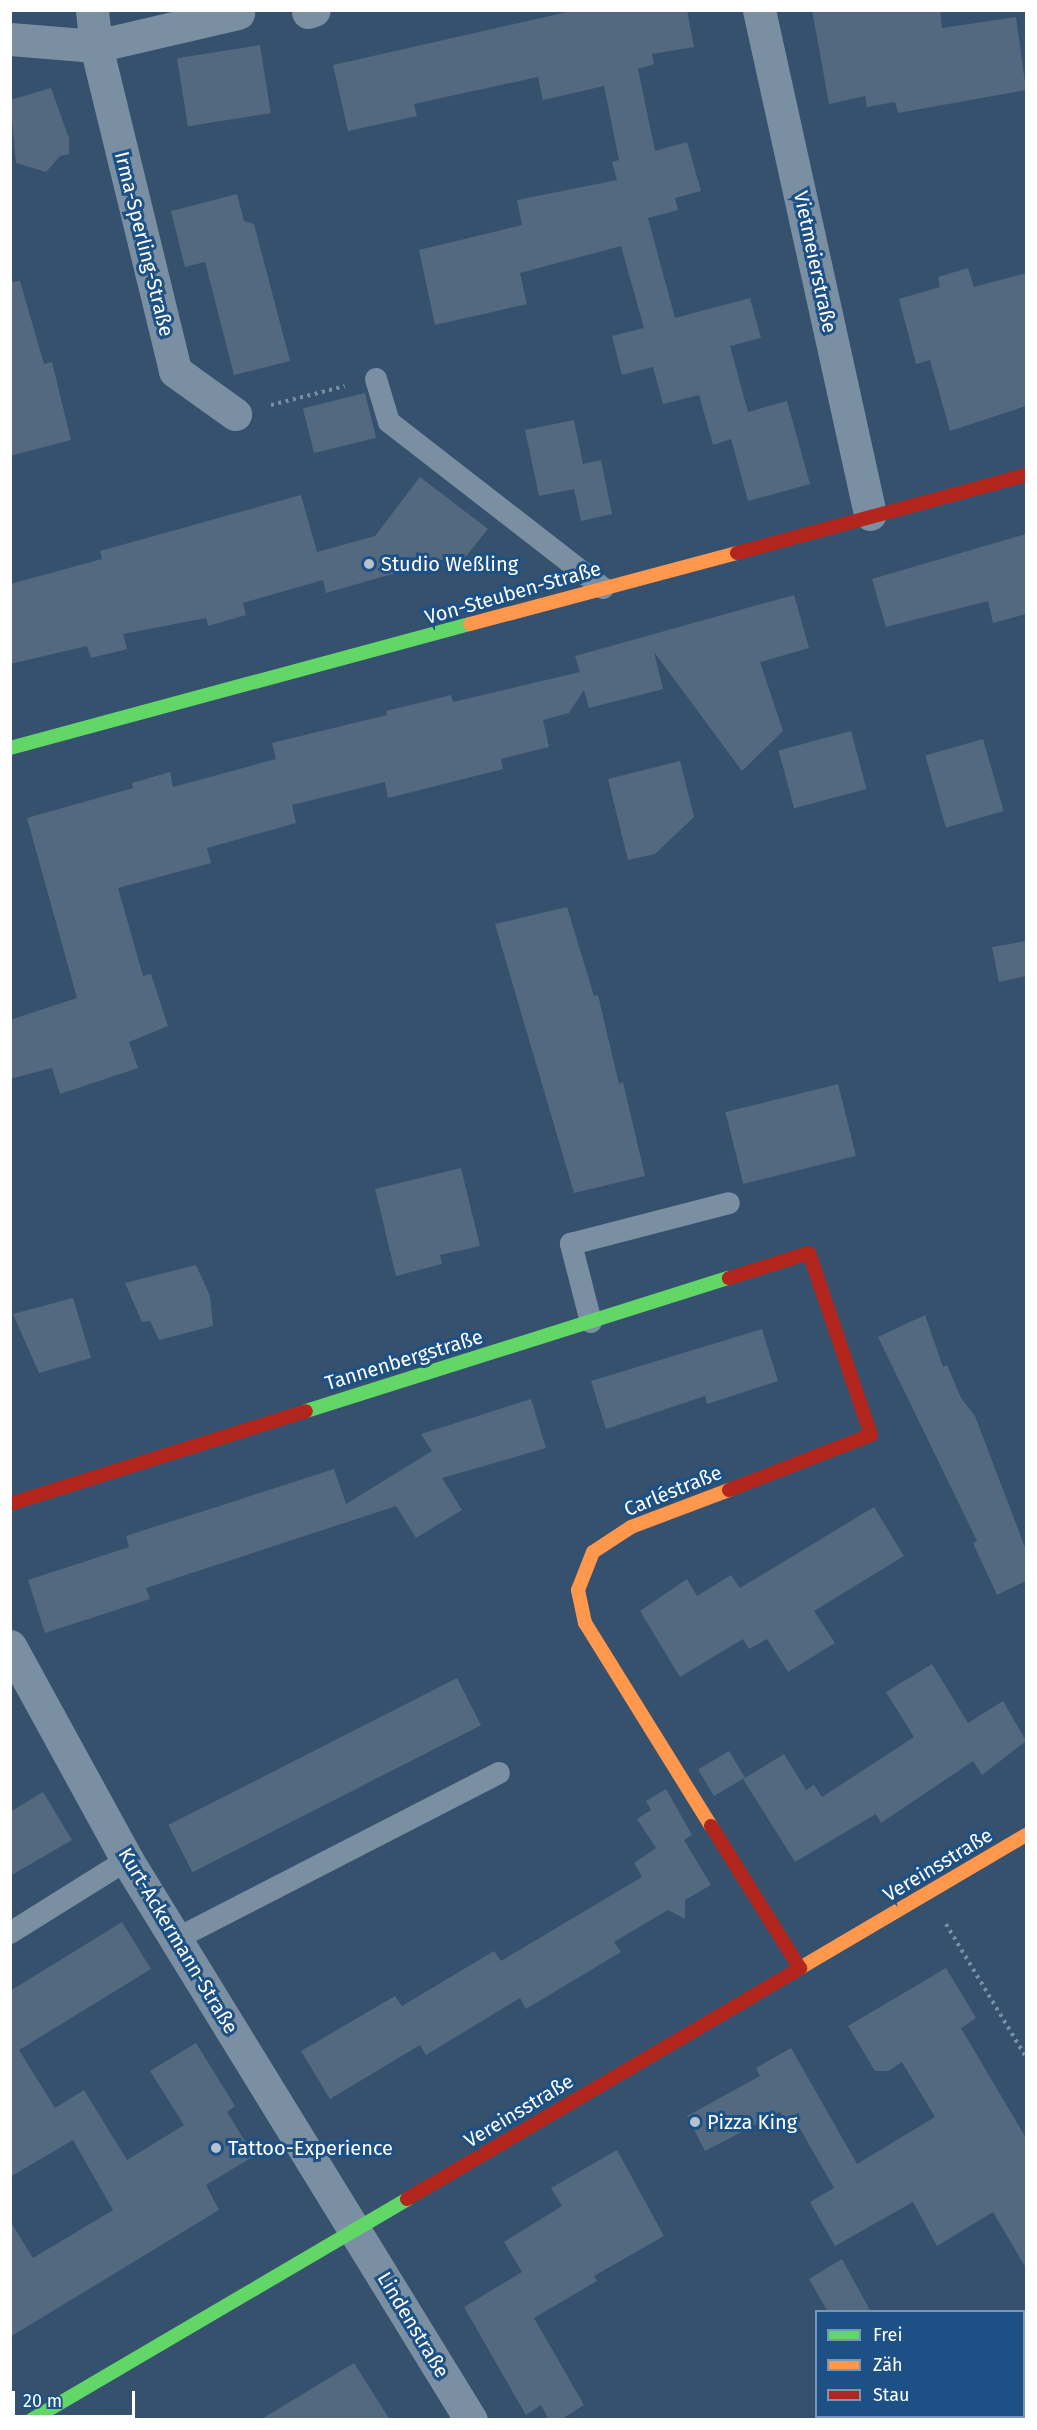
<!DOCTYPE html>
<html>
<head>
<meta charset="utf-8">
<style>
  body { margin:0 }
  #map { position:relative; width:1037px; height:2430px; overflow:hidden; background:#35516d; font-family:"Fira Sans",sans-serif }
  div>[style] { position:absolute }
  .building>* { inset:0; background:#536980; transform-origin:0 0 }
  .path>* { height:4px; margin-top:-2px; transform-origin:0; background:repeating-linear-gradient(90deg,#7b8fa3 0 3px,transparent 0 7.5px) }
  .lane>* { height:22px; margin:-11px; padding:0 11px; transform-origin:11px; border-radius:11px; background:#7b8fa3 }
  .street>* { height:33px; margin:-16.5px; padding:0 16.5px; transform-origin:16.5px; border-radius:16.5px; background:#7b8fa3 }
  .fast>* { height:14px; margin:-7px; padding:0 7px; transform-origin:7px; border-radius:7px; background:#63d668 }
  .slow>* { height:14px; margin:-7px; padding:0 7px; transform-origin:7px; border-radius:7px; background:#ff974d }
  .jam>* { height:14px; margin:-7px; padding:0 7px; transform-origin:7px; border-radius:7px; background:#b3261e }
  .dots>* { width:16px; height:16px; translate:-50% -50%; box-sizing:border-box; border:3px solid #1d5185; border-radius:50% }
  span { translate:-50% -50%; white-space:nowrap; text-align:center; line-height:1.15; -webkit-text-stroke:6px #1d5185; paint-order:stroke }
  .street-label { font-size:20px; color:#fff }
  .poi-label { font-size:20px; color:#fff }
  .left { translate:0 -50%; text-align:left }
  .frame { position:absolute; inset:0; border:12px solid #fff; pointer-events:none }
  .legend { position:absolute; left:815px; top:2310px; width:210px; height:108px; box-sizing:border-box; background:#1d5185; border:2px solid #7797b6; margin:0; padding:8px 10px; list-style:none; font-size:18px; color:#fff }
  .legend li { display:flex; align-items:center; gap:12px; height:30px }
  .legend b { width:30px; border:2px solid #7797b6 }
  .scale { position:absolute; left:12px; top:2391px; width:123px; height:27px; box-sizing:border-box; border:3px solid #fff; border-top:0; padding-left:8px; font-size:18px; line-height:21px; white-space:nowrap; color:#fff; -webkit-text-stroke:4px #1d5185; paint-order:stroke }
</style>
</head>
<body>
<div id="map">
  <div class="building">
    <i style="clip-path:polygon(576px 10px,687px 10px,694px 47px,652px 54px,654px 64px,638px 69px,655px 151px,687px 142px,701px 191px,675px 198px,678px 210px,648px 218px,675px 318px,750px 298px,761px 338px,730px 346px,748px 412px,787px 401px,810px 484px,748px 501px,731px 439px,713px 445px,699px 395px,663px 404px,653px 367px,622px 375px,612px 336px,644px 328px,621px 246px,520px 273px,527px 304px,435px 325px,419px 250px,522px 225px,517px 200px,617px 180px,612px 162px,619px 160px,604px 86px,543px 100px,538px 77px,414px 104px,417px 116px,348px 131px,333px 65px)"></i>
    <i style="clip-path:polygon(812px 10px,940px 10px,942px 28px,1016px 17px,1026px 90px,898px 113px,895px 102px,867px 107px,865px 96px,829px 104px)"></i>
    <i style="left:260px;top:45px;width:69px;height:84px;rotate:81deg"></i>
    <i style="clip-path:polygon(51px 88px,69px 138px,69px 154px,60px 156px,46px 172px,16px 163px,10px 100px)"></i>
    <i style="clip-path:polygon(237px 194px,244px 221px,254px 224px,290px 361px,234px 375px,205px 262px,185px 267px,171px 211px)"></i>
    <i style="clip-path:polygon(968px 268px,974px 287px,1026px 273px,1026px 406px,950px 431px,930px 360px,916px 364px,899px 299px,940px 287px,938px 277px)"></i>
    <i style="clip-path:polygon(20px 281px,44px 364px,52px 362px,71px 440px,10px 456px,10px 282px)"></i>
    <i style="left:365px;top:393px;width:46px;height:64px;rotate:76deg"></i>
    <i style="clip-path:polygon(574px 420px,583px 464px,601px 460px,612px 514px,581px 521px,574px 489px,539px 496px,525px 430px)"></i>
    <i style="clip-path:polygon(420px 477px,488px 529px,458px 566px,448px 558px,326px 593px,323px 580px,243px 603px,246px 615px,208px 626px,206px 618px,123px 634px,127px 649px,91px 658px,87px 646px,10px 664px,10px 584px,102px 559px,100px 551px,301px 495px,317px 552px,375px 536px)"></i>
    <i style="clip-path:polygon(1026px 534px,1026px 614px,993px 623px,988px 601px,886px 627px,872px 579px)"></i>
    <i style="clip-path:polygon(794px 595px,809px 648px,760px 662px,783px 731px,742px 771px,654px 652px,663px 689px,589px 708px,584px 690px,569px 713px,543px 720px,549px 747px,501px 759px,503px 769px,388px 798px,385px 782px,292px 805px,296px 823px,207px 848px,211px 863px,118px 888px,143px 976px,151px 974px,168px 1026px,129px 1042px,138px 1068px,60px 1094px,52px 1068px,10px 1079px,10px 1020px,77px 998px,27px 818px,133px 788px,132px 783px,170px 772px,173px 787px,276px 759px,272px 743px,387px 715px,386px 711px,451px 695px,453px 702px,580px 672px,575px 656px)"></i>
    <i style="left:851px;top:731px;width:60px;height:75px;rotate:75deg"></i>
    <i style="left:983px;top:739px;width:75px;height:60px;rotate:74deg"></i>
    <i style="clip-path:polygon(680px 761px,694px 817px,655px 854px,628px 860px,608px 779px)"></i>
    <i style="clip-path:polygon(567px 907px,594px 996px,598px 995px,619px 1084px,623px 1082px,645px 1176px,574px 1193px,495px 924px)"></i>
    <i style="clip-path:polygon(1026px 941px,1026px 976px,999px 982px,992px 947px)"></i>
    <i style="left:838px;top:1084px;width:74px;height:116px;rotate:76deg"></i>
    <i style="clip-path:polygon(461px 1168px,480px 1246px,440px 1255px,442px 1264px,396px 1276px,375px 1189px)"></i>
    <i style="clip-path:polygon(196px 1265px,210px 1296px,213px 1326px,159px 1340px,150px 1321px,142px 1322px,125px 1283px)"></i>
    <i style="clip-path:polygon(73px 1298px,91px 1358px,39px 1373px,13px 1314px)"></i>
    <i style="clip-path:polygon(925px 1315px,943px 1367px,947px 1365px,961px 1398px,975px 1416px,1026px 1550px,1026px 1581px,997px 1595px,973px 1543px,977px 1541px,878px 1337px)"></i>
    <i style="clip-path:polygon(762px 1329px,778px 1381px,707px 1404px,705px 1396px,606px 1429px,591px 1381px)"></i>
    <i style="clip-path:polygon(531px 1399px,546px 1448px,442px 1478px,462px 1510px,416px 1538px,396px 1506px,146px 1588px,150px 1599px,45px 1633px,28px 1580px,129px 1547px,126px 1536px,334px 1469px,346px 1504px,432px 1451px,421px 1434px)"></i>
    <i style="clip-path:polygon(874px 1507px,904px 1556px,814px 1611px,835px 1643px,788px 1672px,767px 1639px,749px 1649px,743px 1639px,680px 1677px,640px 1611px,687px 1579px,697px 1596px,731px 1575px,740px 1588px)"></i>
    <i style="clip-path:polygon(932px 1664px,968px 1723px,1003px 1701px,1026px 1741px,982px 1775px,973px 1761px,881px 1823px,876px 1814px,795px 1862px,743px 1779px,784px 1754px,806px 1790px,814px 1785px,822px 1797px,914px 1737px,886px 1692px)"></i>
    <i style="left:457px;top:1678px;width:53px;height:324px;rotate:63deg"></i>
    <i style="left:729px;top:1751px;width:31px;height:36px;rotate:59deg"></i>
    <i style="clip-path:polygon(666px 1789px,692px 1835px,684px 1840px,711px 1885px,685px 1900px,685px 1919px,668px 1910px,614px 1942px,621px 1952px,526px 2009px,520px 1998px,426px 2055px,420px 2045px,330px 2099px,301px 2051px,395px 1996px,402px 2006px,494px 1951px,501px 1961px,642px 1877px,634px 1863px,656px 1848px,637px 1819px,651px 1810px,646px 1801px)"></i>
    <i style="clip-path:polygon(43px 1792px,72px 1840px,10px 1876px,10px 1812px)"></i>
    <i style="clip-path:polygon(122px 1922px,151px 1969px,19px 2050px,55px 2108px,84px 2090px,127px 2160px,184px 2125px,150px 2071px,196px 2043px,235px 2106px,227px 2112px,254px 2156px,206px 2185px,219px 2210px,10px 2337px,10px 2221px,33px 2258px,113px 2210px,73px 2140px,10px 2177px,10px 1991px)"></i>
    <i style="clip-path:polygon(946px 1968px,976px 2018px,961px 2028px,1026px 2138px,1026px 2268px,993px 2212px,937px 2246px,913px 2202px,835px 2246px,810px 2202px,834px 2188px,799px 2127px,791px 2132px,780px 2112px,705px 2151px,687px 2116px,760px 2076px,756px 2068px,791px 2048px,857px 2164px,935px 2117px,902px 2062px,888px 2071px,875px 2071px,848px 2026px)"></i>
    <i style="clip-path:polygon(617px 2150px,664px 2236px,594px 2276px,597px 2281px,534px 2318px,584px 2405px,560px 2420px,549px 2420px,541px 2405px,526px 2415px,464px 2307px,522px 2272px,504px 2242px,562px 2206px,551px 2188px)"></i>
    <i style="clip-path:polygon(842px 2259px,871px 2312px,828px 2312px,809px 2279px)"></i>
    <i style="clip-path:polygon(354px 2363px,390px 2420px,260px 2420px)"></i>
  </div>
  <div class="path">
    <i style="left:271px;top:405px;width:76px;rotate:-14.4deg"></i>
    <i style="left:946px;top:1924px;width:155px;rotate:59deg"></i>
  </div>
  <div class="lane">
    <i style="left:376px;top:379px;width:45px;rotate:73.2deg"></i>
    <i style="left:389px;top:422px;width:271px;rotate:37.8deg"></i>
    <i style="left:591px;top:1322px;width:81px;rotate:-104.4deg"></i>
    <i style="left:571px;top:1244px;width:163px;rotate:-14.5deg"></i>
    <i style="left:10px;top:1933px;width:138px;rotate:-32deg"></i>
    <i style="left:176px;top:1939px;width:363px;rotate:-27.2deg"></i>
  </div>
  <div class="street">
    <i style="left:92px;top:10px;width:36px;rotate:84deg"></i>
    <i style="left:96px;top:46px;width:146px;rotate:-13.1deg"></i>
    <i style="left:759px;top:10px;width:516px;rotate:77.58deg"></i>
    <i style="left:308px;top:12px;width:6px;rotate:-18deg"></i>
    <i style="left:10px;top:39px;width:86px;rotate:4.7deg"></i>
    <i style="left:96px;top:46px;width:334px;rotate:76.3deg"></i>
    <i style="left:175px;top:371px;width:74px;rotate:35.6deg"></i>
    <i style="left:10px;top:1646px;width:244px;rotate:61.3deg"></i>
    <i style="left:127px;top:1860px;width:657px;rotate:58.44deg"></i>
  </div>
  <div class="fast">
    <i style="left:10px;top:748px;width:476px;rotate:-15.1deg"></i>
    <i style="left:306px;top:1411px;width:443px;rotate:-17.5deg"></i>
    <i style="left:31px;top:2420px;width:436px;rotate:-30.4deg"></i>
  </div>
  <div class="slow">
    <i style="left:470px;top:624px;width:276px;rotate:-14.9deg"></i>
    <i style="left:711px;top:1826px;width:239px;rotate:-121.8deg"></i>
    <i style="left:585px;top:1623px;width:34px;rotate:-102deg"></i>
    <i style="left:578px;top:1590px;width:41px;rotate:-68.5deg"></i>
    <i style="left:593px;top:1552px;width:45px;rotate:-33.3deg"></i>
    <i style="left:631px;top:1527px;width:105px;rotate:-20.7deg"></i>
    <i style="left:800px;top:1968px;width:262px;rotate:-30.5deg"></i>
  </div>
  <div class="jam">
    <i style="left:737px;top:553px;width:299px;rotate:-15.1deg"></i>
    <i style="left:729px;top:1490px;width:152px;rotate:-21.2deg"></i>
    <i style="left:871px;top:1435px;width:192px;rotate:-108.8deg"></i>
    <i style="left:809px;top:1253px;width:84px;rotate:162.6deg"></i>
    <i style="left:10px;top:1504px;width:310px;rotate:-17.4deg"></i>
    <i style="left:711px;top:1826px;width:166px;rotate:58deg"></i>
    <i style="left:407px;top:2199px;width:456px;rotate:-30.4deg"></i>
  </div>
  <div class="dots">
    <i style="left:369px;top:564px;background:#b8c2cc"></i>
    <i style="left:695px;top:2122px;background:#b8c2cc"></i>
    <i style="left:216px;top:2148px;background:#b8c2cc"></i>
  </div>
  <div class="street-label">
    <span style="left:144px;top:244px;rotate:76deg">Irma-Sperling-Straße</span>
    <span style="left:815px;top:262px;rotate:78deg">Vietmeierstraße</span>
    <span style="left:513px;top:593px;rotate:-16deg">Von-Steuben-Straße</span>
    <span style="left:404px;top:1360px;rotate:-17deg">Tannenbergstraße</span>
    <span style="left:673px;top:1491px;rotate:-22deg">Carléstraße</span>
    <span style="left:938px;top:1865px;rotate:-31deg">Vereinsstraße</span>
    <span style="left:178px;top:1941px;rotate:59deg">Kurt-Ackermann-Straße</span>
    <span style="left:519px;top:2111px;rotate:-31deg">Vereinsstraße</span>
    <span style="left:413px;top:2325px;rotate:59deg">Lindenstraße</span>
  </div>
  <div class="poi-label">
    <span class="left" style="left:381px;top:564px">Studio Weßling</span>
    <span class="left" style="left:707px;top:2122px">Pizza King</span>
    <span class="left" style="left:228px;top:2148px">Tattoo-Experience</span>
  </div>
  <div class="frame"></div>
  <ul class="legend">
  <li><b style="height:8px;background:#63d668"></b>Frei</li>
  <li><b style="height:8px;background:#ff974d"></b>Zäh</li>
  <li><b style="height:8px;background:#b3261e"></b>Stau</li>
  </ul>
  <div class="scale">20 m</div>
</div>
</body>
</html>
